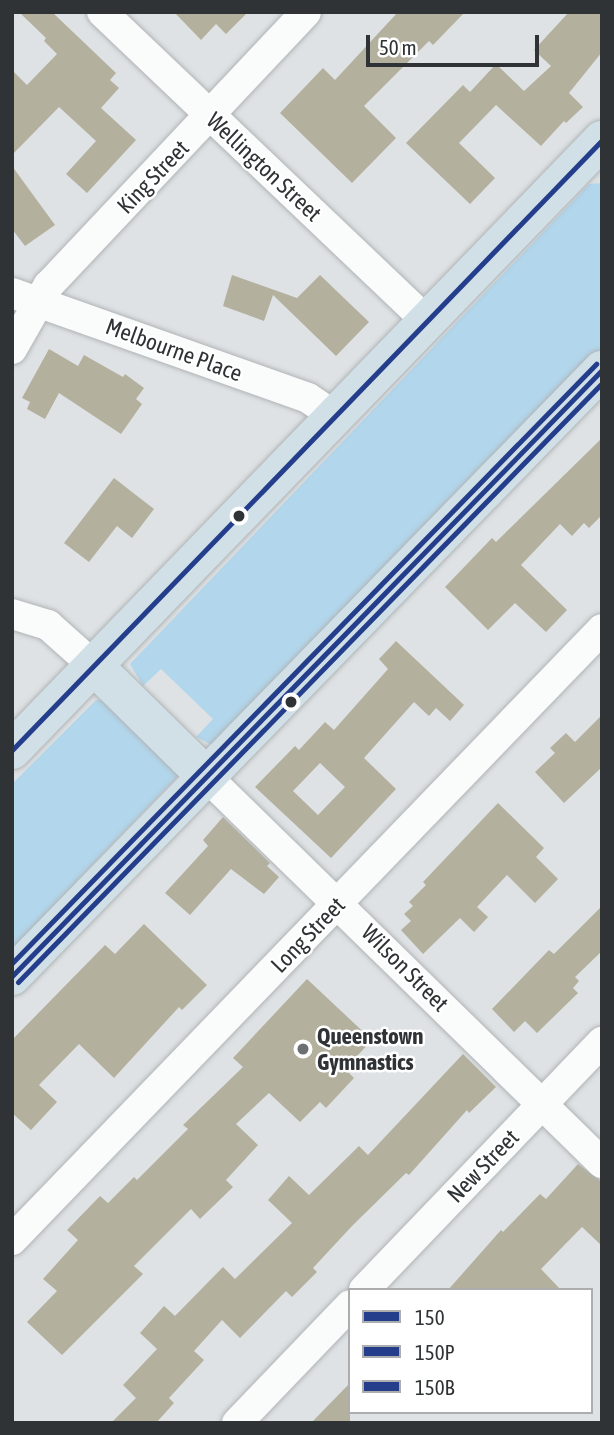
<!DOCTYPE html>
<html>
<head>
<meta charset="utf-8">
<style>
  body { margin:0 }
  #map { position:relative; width:614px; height:1435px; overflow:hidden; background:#dee2e4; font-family:"Asap Condensed",sans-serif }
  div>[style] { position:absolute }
  .green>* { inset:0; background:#b2d6eb }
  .building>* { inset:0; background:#b3b09e }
  .roads { filter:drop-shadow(0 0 2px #b1b4b6) drop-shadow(0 0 2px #b1b4b6) }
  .minor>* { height:30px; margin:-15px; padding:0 15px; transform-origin:15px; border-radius:15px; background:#fafbfb }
  .highway>* { height:38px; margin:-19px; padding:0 19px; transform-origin:19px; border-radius:19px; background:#d1e0e7 }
  .bus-1>* { height:5px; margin:-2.5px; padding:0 2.5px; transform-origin:2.5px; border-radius:2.5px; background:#243e8c }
  .bus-2>* { height:5px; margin:-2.5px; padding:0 2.5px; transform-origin:2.5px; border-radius:2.5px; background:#243e8c }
  .bus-3>* { height:5px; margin:-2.5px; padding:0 2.5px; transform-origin:2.5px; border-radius:2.5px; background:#243e8c }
  .dots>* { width:19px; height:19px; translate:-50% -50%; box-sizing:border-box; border:4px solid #fff; border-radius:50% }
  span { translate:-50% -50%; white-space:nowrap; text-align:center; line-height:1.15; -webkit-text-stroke:5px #fff; paint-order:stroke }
  .street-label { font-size:23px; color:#303335 }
  .poi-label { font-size:23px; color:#303335; font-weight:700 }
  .left { translate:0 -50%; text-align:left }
  .frame { position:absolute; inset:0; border:14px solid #303335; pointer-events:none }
  .legend { position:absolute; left:348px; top:1288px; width:245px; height:126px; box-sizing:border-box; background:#fff; border:2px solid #acadae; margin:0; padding:9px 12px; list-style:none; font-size:21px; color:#303335 }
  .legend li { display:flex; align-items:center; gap:14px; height:35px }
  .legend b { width:35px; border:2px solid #acadae }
  .scale { position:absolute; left:366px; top:35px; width:173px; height:32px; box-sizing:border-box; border:4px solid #303335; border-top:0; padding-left:9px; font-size:21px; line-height:24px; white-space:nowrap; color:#303335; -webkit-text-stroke:5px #fff; paint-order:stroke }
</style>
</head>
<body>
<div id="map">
  <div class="green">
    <i style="clip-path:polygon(602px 183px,602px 347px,214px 746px,196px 737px,213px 719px,161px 669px,143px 686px,130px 664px,589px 184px)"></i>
    <i style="clip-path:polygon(96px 700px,105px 700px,180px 769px,176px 778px,12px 949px,12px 784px)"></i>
  </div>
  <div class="building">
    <i style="clip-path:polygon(19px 12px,52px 12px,116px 73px,110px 80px,119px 88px,101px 108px,136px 140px,87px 193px,66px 174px,96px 141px,59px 107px,12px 155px,12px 70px,27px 85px,57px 54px,44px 41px,46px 38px)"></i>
    <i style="clip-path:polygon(174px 12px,248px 12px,226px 34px,216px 24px,201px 40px)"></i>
    <i style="clip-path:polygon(398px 12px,465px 12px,433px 45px,429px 41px,364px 106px,396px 138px,352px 183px,280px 113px,323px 68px,335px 80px)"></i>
    <i style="clip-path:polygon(569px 12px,602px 12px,602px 52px,569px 93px,583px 107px,566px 123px,564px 121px,541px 146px,496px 105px,459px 143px,495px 178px,470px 204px,406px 143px,463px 85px,470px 92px,496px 64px,524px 91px,551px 66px,534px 50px)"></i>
    <i style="clip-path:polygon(12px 166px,55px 225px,25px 246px,12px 229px)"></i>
    <i style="clip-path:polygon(232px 275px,297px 298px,320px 275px,369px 322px,336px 356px,273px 295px,264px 321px,223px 306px)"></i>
    <i style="clip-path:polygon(49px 349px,78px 366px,84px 355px,123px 377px,125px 374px,144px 388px,136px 399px,142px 404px,121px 434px,59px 393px,45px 419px,27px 409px,30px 402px,22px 398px)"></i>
    <i style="clip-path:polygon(602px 438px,602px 515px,589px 528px,584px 523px,572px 536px,560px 524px,521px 565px,567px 610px,546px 632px,515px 603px,488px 630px,445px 587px,492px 538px,496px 542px)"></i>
    <i style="clip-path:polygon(114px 478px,154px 509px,132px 538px,117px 526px,89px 562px,64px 543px)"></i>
    <i style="clip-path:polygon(evenodd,396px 641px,464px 705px,450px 721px,436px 708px,429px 716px,414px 702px,364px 758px,396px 789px,331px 858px,255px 787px,295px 746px,299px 750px,325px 722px,334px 730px,388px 669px,379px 659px,396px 641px,320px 763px,345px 787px,318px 815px,293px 791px,320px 763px)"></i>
    <i style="clip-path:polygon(602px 715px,602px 767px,564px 803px,535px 772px,555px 753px,550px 748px,566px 733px,575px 742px)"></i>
    <i style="clip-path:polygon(498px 803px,544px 848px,536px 857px,558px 879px,535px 903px,507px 875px,477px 907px,488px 917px,474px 932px,460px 918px,423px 954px,401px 930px,411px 921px,404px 914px,413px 906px,409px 902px,426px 885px,423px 882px)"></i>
    <i style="clip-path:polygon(223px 817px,270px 863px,267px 866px,279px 877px,264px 894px,231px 869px,190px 915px,165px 893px,208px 846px,203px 840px)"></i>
    <i style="clip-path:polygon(602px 906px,602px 951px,575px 977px,579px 981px,573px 988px,578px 993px,537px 1033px,525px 1021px,514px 1032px,492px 1009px,549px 950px,554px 954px)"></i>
    <i style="clip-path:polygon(144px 924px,207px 985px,182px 1010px,179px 1007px,114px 1078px,79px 1044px,39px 1085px,57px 1102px,31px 1130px,12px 1113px,12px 1040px,105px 945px,115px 954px)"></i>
    <i style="clip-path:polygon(307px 979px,372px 1040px,345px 1069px,354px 1078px,326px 1108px,320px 1102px,300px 1122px,269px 1093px,236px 1124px,258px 1145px,226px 1180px,233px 1187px,200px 1219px,191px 1209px,134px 1266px,143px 1274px,62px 1355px,27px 1322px,57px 1291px,43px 1279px,78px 1240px,67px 1230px,100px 1196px,108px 1203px,134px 1177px,137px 1180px,188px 1129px,183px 1125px,243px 1067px,233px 1058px)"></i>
    <i style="clip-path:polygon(463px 1054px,496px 1087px,469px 1113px,467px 1110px,409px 1175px,406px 1173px,352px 1226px,313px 1268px,317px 1272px,292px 1297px,286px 1291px,240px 1338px,222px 1320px,194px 1351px,204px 1360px,169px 1398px,174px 1403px,156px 1423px,111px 1423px,136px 1398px,123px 1385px,157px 1349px,140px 1333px,164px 1306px,175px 1316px,223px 1267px,235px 1279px,292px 1223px,268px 1200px,289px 1176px,309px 1195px,359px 1146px,368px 1155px)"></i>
    <i style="clip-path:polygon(578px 1164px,602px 1182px,602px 1246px,582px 1227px,541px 1269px,561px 1290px,448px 1290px,501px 1230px,503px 1232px,540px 1194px,546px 1199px)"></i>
    <i style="clip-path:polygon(350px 1383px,350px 1423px,311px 1423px)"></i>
  </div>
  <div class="roads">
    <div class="minor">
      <i style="left:102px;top:12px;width:449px;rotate:43.6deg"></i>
      <i style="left:12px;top:293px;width:314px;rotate:19.5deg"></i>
      <i style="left:308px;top:398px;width:30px;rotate:34deg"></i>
      <i style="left:12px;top:349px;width:73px;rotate:-60.3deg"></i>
      <i style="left:48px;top:286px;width:376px;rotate:-46.7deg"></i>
      <i style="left:12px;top:614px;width:38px;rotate:17deg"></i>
      <i style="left:48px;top:625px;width:62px;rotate:41.7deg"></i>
      <i style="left:205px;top:775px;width:555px;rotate:44.34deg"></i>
      <i style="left:12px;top:1240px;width:849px;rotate:-46deg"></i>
      <i style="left:364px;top:1290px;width:344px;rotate:-46.2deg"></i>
      <i style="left:237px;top:1423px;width:163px;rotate:-46.2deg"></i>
    </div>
    <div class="highway">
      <i style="left:94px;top:666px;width:156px;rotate:44.5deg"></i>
      <i style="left:12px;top:750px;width:849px;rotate:-45.95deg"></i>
      <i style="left:12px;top:976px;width:846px;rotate:-45.77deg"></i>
    </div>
  </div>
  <div class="bus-1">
    <i style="left:12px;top:750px;width:849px;rotate:-45.95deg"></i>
    <i style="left:12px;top:976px;width:846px;rotate:-45.77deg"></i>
  </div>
  <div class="bus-2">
    <i style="left:18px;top:982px;width:837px;rotate:-45.73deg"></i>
  </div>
  <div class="bus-3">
    <i style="left:12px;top:963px;width:837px;rotate:-45.73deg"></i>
  </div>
  <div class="dots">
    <i style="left:239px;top:516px;background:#303335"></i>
    <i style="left:291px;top:702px;background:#303335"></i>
    <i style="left:303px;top:1049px;background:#6d7072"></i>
  </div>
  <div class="street-label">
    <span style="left:264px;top:167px;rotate:43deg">Wellington Street</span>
    <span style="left:153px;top:177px;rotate:-46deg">King Street</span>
    <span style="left:174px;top:350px;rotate:20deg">Melbourne Place</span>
    <span style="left:308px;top:935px;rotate:-46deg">Long Street</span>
    <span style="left:405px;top:968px;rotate:45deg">Wilson Street</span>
    <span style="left:483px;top:1166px;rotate:-46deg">New Street</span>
  </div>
  <div class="poi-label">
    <span class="left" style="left:317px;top:1049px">Queenstown<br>Gymnastics</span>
  </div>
  <div class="frame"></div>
  <ul class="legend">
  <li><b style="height:9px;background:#243e8c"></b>150</li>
  <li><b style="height:9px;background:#243e8c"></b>150P</li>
  <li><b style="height:9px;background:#243e8c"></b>150B</li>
  </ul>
  <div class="scale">50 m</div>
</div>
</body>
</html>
